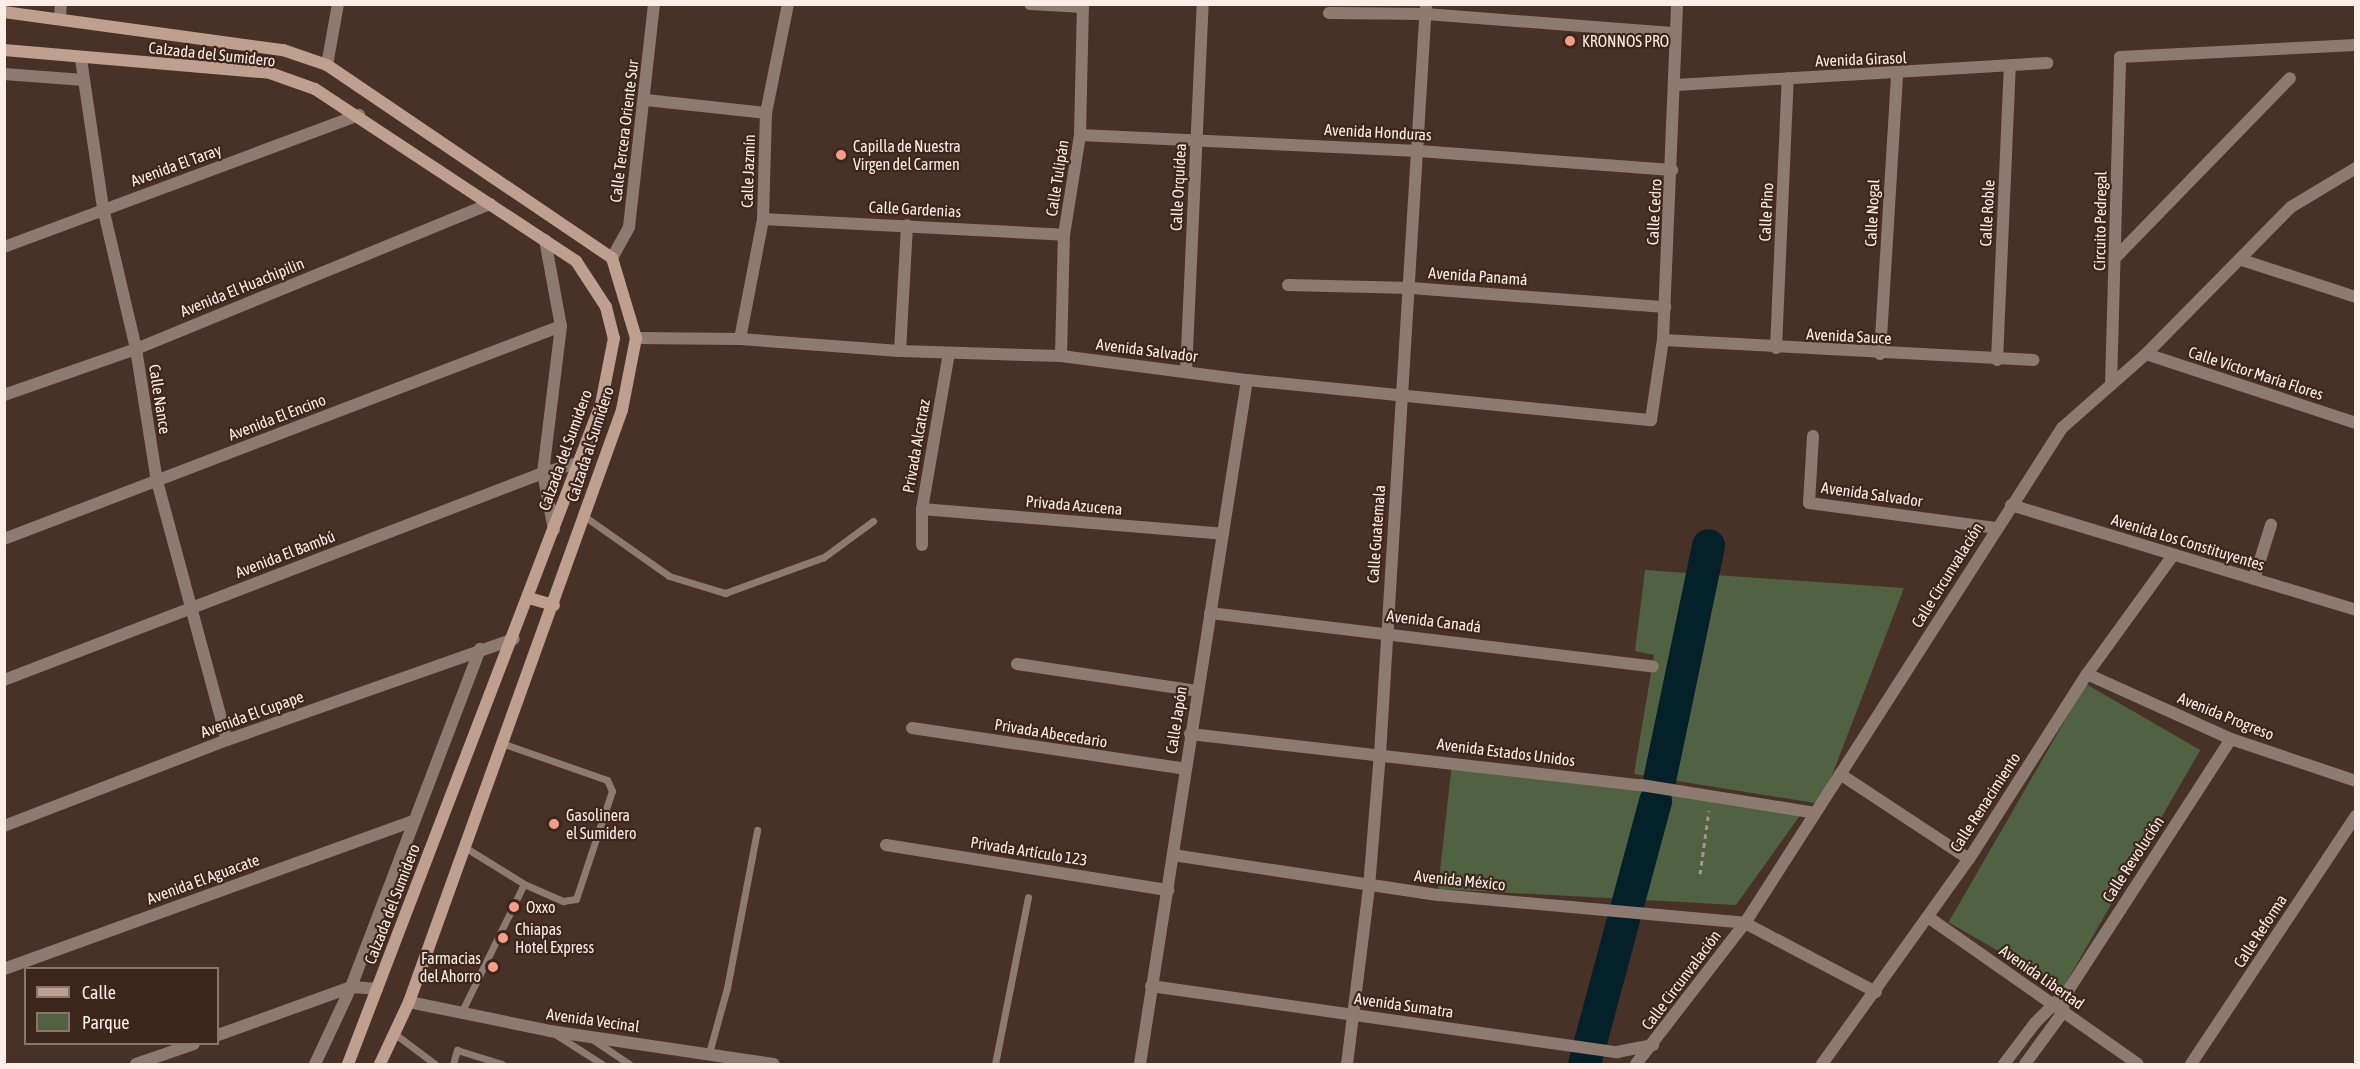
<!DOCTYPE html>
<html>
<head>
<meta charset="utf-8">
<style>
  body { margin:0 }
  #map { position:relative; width:2360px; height:1069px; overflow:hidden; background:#483126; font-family:"Asap Condensed",sans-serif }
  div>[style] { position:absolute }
  .green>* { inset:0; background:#506242; transform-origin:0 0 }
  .river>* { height:33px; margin:-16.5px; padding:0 16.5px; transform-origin:16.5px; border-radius:16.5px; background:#04212a }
  .path>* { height:3px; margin-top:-1.5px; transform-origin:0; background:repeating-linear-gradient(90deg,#a7948c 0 4.5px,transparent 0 9px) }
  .service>* { height:7px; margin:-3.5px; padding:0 3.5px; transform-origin:3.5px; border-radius:3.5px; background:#8d7a70 }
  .minor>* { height:12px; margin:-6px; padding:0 6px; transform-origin:6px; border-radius:6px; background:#8d7a70 }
  .tertiary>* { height:12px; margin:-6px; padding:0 6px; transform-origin:6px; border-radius:6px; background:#8d7a70 }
  .secondary>* { height:12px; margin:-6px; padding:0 6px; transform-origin:6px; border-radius:6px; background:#be9f90 }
  .dots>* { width:16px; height:16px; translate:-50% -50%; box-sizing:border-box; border:3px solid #3d271c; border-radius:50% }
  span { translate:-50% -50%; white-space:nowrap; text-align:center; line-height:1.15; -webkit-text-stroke:4.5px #3d271c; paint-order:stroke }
  .poi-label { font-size:16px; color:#fcede6 }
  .left { translate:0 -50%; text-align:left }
  .right { translate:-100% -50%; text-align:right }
  .street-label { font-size:16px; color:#fcede6 }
  .frame { position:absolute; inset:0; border:6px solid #fcede6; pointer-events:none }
  .legend { position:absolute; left:24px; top:967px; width:195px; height:78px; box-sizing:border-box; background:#3d271c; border:2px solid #89766d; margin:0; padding:8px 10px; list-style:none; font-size:18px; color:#fcede6 }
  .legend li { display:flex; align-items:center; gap:12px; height:30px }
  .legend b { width:30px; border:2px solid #89766d }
</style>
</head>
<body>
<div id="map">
  <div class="green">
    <i style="clip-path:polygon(1645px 570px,1904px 588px,1821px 804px,1634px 774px,1654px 655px,1635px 651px)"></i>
    <i style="left:2086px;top:684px;width:132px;height:275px;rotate:30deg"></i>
    <i style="clip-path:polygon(1452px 763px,1801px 814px,1736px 905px,1438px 889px)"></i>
  </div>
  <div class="river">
    <i style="left:1658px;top:785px;width:245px;rotate:-78.2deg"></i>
    <i style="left:1584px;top:1064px;width:273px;rotate:-74.9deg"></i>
  </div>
  <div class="path">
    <i style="left:1700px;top:874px;width:64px;rotate:-81.9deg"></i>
  </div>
  <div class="service">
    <i style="left:584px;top:516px;width:104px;rotate:35.2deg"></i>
    <i style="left:669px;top:576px;width:59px;rotate:16.9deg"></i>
    <i style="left:725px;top:593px;width:105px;rotate:-20deg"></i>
    <i style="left:824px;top:557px;width:61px;rotate:-36.3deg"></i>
    <i style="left:466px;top:848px;width:68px;rotate:31.8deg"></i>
    <i style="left:462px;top:1011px;width:141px;rotate:-64deg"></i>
    <i style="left:524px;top:884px;width:43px;rotate:23.6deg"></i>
    <i style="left:563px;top:901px;width:13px;rotate:-9deg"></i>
    <i style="left:576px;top:899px;width:114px;rotate:-71.6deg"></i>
    <i style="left:612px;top:791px;width:12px;rotate:-114deg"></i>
    <i style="left:607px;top:780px;width:109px;rotate:-160.7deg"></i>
    <i style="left:395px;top:1034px;width:50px;rotate:36.9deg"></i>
    <i style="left:555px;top:1034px;width:56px;rotate:32.6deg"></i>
    <i style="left:592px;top:1039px;width:45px;rotate:34deg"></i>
    <i style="left:709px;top:1053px;width:67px;rotate:-74.5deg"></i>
    <i style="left:727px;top:988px;width:161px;rotate:-79.2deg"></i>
    <i style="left:453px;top:1064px;width:15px;rotate:-74deg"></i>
    <i style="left:457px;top:1050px;width:47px;rotate:17.3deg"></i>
    <i style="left:995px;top:1064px;width:170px;rotate:-78.8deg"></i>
  </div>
  <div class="minor">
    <i style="left:1030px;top:4px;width:53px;rotate:3.2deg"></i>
    <i style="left:1329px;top:13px;width:97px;rotate:0.6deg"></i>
    <i style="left:1426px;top:14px;width:250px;rotate:4.4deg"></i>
    <i style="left:60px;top:17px;width:13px;rotate:-86deg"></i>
    <i style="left:81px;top:59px;width:151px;rotate:81.6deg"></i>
    <i style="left:103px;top:208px;width:145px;rotate:76.8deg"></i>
    <i style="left:136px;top:349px;width:134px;rotate:81deg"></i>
    <i style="left:157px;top:481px;width:268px;rotate:74.9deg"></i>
    <i style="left:327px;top:65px;width:62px;rotate:-79.8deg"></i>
    <i style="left:4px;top:74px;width:80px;rotate:4.3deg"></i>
    <i style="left:1676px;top:85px;width:372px;rotate:-3.4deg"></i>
    <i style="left:646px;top:100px;width:121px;rotate:6.2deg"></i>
    <i style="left:1080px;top:135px;width:339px;rotate:2.7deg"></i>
    <i style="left:1419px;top:151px;width:254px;rotate:4.3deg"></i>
    <i style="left:763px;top:219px;width:301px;rotate:3deg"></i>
    <i style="left:545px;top:240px;width:87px;rotate:79.5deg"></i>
    <i style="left:561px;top:326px;width:148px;rotate:97deg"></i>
    <i style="left:543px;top:473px;width:58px;rotate:79.1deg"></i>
    <i style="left:4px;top:247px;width:379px;rotate:-20.4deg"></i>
    <i style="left:2117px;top:256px;width:248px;rotate:-45.8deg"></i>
    <i style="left:2242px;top:260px;width:120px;rotate:18deg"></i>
    <i style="left:1288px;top:285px;width:123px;rotate:1.4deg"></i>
    <i style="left:1411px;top:288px;width:255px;rotate:4.3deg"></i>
    <i style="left:636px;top:338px;width:104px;rotate:0.6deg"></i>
    <i style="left:740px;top:339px;width:160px;rotate:4.3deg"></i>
    <i style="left:900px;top:351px;width:161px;rotate:1.8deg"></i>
    <i style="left:1061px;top:356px;width:188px;rotate:7.4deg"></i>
    <i style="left:1247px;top:380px;width:406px;rotate:5.7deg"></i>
    <i style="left:1651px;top:420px;width:81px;rotate:-81.5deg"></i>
    <i style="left:1663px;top:340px;width:336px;rotate:-87.6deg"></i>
    <i style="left:740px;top:339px;width:122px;rotate:-79.1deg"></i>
    <i style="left:763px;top:219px;width:106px;rotate:-88.4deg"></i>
    <i style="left:766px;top:113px;width:111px;rotate:-78.6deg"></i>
    <i style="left:1663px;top:340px;width:371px;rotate:3.1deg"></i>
    <i style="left:1776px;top:348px;width:270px;rotate:-87.5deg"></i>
    <i style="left:900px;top:351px;width:126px;rotate:-86.8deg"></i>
    <i style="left:1880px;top:354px;width:280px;rotate:-86.5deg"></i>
    <i style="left:2146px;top:354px;width:221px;rotate:18.2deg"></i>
    <i style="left:1061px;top:356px;width:121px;rotate:-88.6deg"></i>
    <i style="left:1064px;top:235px;width:101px;rotate:-80.9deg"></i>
    <i style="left:1080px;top:135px;width:131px;rotate:-88.7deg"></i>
    <i style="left:1997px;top:360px;width:293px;rotate:-87.5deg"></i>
    <i style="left:1186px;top:372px;width:368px;rotate:-87.4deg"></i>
    <i style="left:2111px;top:385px;width:328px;rotate:-88.4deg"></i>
    <i style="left:2120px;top:57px;width:236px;rotate:-2.9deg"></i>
    <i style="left:4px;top:395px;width:140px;rotate:-19.2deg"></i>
    <i style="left:136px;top:349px;width:383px;rotate:-22.3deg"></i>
    <i style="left:1813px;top:436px;width:67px;rotate:93.4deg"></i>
    <i style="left:1809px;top:503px;width:190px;rotate:7.6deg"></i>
    <i style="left:2011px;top:505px;width:361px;rotate:16.9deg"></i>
    <i style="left:922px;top:509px;width:302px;rotate:4.7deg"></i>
    <i style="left:4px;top:539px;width:596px;rotate:-20.93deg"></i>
    <i style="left:922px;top:545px;width:36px;rotate:-90deg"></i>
    <i style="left:922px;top:509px;width:158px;rotate:-80.2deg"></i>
    <i style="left:2254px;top:579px;width:57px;rotate:-72.5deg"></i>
    <i style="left:1210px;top:613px;width:446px;rotate:6.9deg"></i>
    <i style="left:1017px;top:664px;width:182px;rotate:8.5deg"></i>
    <i style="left:2087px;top:674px;width:158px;rotate:24.3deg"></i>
    <i style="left:2231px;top:739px;width:132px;rotate:18.6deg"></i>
    <i style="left:4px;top:680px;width:577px;rotate:-21.01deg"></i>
    <i style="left:543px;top:473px;width:37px;rotate:-16deg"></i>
    <i style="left:912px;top:728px;width:276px;rotate:8.5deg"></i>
    <i style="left:1190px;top:734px;width:454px;rotate:6.5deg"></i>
    <i style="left:1641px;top:785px;width:176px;rotate:9.1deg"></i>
    <i style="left:1840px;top:774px;width:154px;rotate:33.4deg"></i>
    <i style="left:4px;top:826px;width:239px;rotate:-21.1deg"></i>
    <i style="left:227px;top:740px;width:304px;rotate:-19.4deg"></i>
    <i style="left:886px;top:845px;width:286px;rotate:9.1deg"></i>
    <i style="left:1173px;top:855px;width:269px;rotate:8.6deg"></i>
    <i style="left:1439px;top:895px;width:307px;rotate:5.2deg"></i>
    <i style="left:1745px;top:923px;width:148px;rotate:27.8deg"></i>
    <i style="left:1928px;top:917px;width:256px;rotate:35deg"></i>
    <i style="left:4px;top:969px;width:434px;rotate:-19.9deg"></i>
    <i style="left:1151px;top:986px;width:471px;rotate:8.1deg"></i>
    <i style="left:1617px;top:1052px;width:37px;rotate:-11deg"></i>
    <i style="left:218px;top:1035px;width:141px;rotate:-19.8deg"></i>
    <i style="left:351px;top:987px;width:26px;rotate:4deg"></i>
    <i style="left:136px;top:1064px;width:61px;rotate:-19deg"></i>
    <i style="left:315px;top:1064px;width:85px;rotate:-64.9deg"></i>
    <i style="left:351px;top:987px;width:362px;rotate:-69.1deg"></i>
    <i style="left:1140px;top:1064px;width:692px;rotate:-81.11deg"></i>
    <i style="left:1347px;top:1064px;width:178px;rotate:-82.9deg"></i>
    <i style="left:1369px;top:887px;width:133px;rotate:-85.3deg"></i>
    <i style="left:1380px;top:754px;width:751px;rotate:-86.49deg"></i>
    <i style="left:1636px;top:1064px;width:178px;rotate:-52.3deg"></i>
    <i style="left:1745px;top:923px;width:588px;rotate:-57.36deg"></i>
    <i style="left:2062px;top:428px;width:112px;rotate:-41.4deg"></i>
    <i style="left:2146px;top:354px;width:206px;rotate:-45.4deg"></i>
    <i style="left:2291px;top:207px;width:76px;rotate:-31deg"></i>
    <i style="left:1822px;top:1064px;width:252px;rotate:-54.4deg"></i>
    <i style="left:1969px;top:859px;width:219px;rotate:-57.5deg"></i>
    <i style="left:2087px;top:674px;width:147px;rotate:-54.1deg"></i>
    <i style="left:2004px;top:1064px;width:51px;rotate:-52.9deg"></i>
    <i style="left:2035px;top:1023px;width:33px;rotate:-45deg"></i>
    <i style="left:2025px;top:1064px;width:64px;rotate:-53.8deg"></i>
    <i style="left:2063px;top:1012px;width:15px;rotate:-86deg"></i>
    <i style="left:2064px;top:997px;width:307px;rotate:-57.1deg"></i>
    <i style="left:2191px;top:1064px;width:298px;rotate:-56.4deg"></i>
  </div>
  <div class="tertiary">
    <i style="left:612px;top:258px;width:35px;rotate:-61deg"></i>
    <i style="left:629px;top:227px;width:224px;rotate:-83.6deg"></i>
    <i style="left:409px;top:1002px;width:144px;rotate:11.6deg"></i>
    <i style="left:550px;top:1031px;width:226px;rotate:8.4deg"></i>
  </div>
  <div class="secondary">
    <i style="left:4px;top:12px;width:282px;rotate:7.8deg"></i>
    <i style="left:283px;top:50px;width:46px;rotate:18.8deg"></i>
    <i style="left:327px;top:65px;width:344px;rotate:34.1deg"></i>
    <i style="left:612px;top:258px;width:84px;rotate:73.3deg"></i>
    <i style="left:636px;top:338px;width:73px;rotate:101deg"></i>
    <i style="left:622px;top:410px;width:629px;rotate:109.79deg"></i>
    <i style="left:409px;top:1002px;width:68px;rotate:115.1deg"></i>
    <i style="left:4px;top:50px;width:267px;rotate:4.9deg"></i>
    <i style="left:270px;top:73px;width:48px;rotate:19.6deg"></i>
    <i style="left:315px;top:89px;width:313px;rotate:33.4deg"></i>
    <i style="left:576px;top:261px;width:55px;rotate:56.9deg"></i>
    <i style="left:606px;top:307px;width:32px;rotate:76deg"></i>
    <i style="left:614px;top:338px;width:67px;rotate:101.1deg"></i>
    <i style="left:601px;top:404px;width:707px;rotate:110.97deg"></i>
    <i style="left:529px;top:598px;width:26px;rotate:16deg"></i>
  </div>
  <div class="dots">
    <i style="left:1570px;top:41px;background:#f49e86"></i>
    <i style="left:841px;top:155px;background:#f49e86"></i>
    <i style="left:554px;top:824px;background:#f49e86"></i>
    <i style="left:514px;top:907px;background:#f49e86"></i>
    <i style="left:503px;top:938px;background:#f49e86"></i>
    <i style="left:493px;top:967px;background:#f49e86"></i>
  </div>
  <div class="poi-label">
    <span class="left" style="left:1582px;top:41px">KRONNOS PRO</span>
    <span class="left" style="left:853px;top:155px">Capilla de Nuestra<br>Virgen del Carmen</span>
    <span class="left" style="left:566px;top:824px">Gasolinera<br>el Sumidero</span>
    <span class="left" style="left:526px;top:907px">Oxxo</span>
    <span class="left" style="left:515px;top:938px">Chiapas<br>Hotel Express</span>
    <span class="right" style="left:481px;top:967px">Farmacias<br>del Ahorro</span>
  </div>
  <div class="street-label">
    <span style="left:212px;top:54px;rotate:6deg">Calzada del Sumidero</span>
    <span style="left:1861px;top:59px;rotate:-2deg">Avenida Girasol</span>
    <span style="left:624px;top:131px;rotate:-83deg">Calle Tercera Oriente Sur</span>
    <span style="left:1378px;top:132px;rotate:3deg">Avenida Honduras</span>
    <span style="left:176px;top:165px;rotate:-20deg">Avenida El Taray</span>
    <span style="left:748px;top:171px;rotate:-88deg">Calle Jazmín</span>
    <span style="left:1057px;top:178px;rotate:-81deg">Calle Tulipán</span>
    <span style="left:1178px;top:187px;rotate:-87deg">Calle Orquídea</span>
    <span style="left:915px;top:209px;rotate:3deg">Calle Gardenias</span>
    <span style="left:1654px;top:212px;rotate:-87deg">Calle Cedro</span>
    <span style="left:1766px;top:212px;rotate:-87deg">Calle Pino</span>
    <span style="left:1872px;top:213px;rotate:-87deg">Calle Nogal</span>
    <span style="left:1987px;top:213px;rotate:-87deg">Calle Roble</span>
    <span style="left:2100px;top:221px;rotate:-89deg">Circuito Pedregal</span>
    <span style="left:1478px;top:276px;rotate:4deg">Avenida Panamá</span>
    <span style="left:242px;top:287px;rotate:-22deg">Avenida El Huachipilin</span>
    <span style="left:1849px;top:336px;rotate:3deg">Avenida Sauce</span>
    <span style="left:1147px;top:350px;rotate:7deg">Avenida Salvador</span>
    <span style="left:2256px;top:373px;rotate:18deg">Calle Víctor María Flores</span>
    <span style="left:160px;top:399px;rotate:81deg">Calle Nance</span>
    <span style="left:277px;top:417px;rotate:-21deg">Avenida El Encino</span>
    <span style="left:590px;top:444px;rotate:-72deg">Calzada al Sumidero</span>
    <span style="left:916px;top:446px;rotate:-80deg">Privada Alcatraz</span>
    <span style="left:565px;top:450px;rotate:-70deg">Calzada del Sumidero</span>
    <span style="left:1872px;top:494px;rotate:8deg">Avenida Salvador</span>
    <span style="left:1074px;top:505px;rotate:5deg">Privada Azucena</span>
    <span style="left:1376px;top:534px;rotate:-86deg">Calle Guatemala</span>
    <span style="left:2188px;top:542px;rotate:17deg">Avenida Los Constituyentes</span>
    <span style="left:285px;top:554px;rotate:-21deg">Avenida El Bambú</span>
    <span style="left:1947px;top:575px;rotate:-58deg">Calle Circunvalación</span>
    <span style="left:1434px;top:621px;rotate:7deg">Avenida Canadá</span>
    <span style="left:252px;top:714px;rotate:-20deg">Avenida El Cupape</span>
    <span style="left:2226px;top:716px;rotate:22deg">Avenida Progreso</span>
    <span style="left:1176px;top:720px;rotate:-81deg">Calle Japón</span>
    <span style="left:1051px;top:733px;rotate:9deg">Privada Abecedario</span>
    <span style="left:1506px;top:752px;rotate:7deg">Avenida Estados Unidos</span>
    <span style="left:1985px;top:802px;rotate:-57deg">Calle Renacimiento</span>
    <span style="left:1029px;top:851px;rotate:9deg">Privada Artículo 123</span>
    <span style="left:2133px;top:859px;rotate:-57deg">Calle Revolución</span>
    <span style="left:203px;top:879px;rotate:-20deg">Avenida El Aguacate</span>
    <span style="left:1460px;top:880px;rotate:6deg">Avenida México</span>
    <span style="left:392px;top:904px;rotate:-69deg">Calzada del Sumidero</span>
    <span style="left:2260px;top:931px;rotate:-57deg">Calle Reforma</span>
    <span style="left:2042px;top:977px;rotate:35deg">Avenida Libertad</span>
    <span style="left:1681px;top:980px;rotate:-53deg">Calle Circunvalación</span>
    <span style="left:1404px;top:1005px;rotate:8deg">Avenida Sumatra</span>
    <span style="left:593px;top:1020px;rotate:8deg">Avenida Vecinal</span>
  </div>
  <div class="frame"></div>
  <ul class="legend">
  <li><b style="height:8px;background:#be9f90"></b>Calle</li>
  <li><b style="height:16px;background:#506242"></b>Parque</li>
  </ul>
</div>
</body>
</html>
